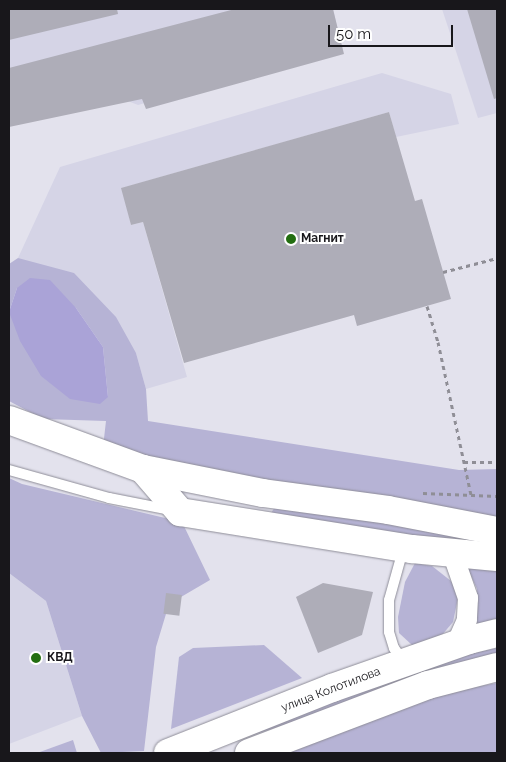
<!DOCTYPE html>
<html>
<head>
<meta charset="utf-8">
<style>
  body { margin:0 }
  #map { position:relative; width:506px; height:762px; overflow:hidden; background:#e3e2ed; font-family:Raleway,sans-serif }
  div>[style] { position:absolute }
  .built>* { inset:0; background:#d5d4e6 }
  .green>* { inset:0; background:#b6b3d5 }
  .water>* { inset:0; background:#aaa3d7 }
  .building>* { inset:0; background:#aeadb8; transform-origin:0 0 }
  .path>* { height:3px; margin-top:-1.5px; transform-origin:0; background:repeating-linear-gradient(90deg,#8f8e96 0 4px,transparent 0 8px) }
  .roads { filter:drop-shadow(0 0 1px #8e8d98) drop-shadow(0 0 1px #8e8d98) }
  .lane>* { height:10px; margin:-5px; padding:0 5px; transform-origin:5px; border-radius:5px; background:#fff }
  .street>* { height:20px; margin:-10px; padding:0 10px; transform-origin:10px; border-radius:10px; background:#fff }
  .secondary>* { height:28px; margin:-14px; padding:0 14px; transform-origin:14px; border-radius:14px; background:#fff }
  .dots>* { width:14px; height:14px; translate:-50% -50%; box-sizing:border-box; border:2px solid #fff; border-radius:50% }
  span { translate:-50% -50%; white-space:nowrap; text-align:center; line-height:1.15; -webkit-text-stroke:4px #fff; paint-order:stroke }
  .poi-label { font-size:12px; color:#18171b; font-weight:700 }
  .left { translate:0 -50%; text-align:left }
  .street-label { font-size:12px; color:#18171b }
  .frame { position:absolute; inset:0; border:10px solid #18171b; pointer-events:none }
  .scale { position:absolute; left:328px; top:25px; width:125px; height:22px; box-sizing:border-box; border:2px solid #18171b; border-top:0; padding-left:6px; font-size:15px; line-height:18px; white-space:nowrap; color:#18171b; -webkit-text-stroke:4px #fff; paint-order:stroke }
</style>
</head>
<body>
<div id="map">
  <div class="built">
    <i style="clip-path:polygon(9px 9px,333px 9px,342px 48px,138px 105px,120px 98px,9px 122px)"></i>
    <i style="clip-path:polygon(442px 9px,497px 9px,497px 113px,478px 118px)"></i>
    <i style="clip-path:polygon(382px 73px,451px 94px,459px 124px,396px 137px,389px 112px,122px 188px,131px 225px,143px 222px,187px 377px,146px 389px,136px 353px,18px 258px,60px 167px)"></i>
    <i style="clip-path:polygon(9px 573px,46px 601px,82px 716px,9px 744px)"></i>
  </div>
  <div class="green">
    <i style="clip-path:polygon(18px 258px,74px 273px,116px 317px,136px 353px,146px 389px,148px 421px,459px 470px,497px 469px,497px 518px,366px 502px,103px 447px,106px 421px,43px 419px,9px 401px,9px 312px,108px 397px,103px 347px,76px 308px,17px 288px,9px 312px,9px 264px)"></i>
    <i style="clip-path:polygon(9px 478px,22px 484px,182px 522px,210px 580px,169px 604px,156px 647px,144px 751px,101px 753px,82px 716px,46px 601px,9px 573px)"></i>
    <i style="clip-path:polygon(275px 507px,497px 539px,497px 552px,269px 516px)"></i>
    <i style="clip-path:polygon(415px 563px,432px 566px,451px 581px,459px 593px,453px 622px,436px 642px,422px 648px,412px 645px,399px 633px,398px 617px,405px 582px)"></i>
    <i style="clip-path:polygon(466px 565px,497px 570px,497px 625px,471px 629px,477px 614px,477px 589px)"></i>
    <i style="clip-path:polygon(264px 645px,302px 678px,171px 729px,179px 657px,193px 648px)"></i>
    <i style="clip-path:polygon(497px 648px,497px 660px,229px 742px,266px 720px,464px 655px)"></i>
    <i style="clip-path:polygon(497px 683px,497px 753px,272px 753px,457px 690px)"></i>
    <i style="clip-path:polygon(73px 740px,77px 753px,37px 753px)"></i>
  </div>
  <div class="water">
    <i style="clip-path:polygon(30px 278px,50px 280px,76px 308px,103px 347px,108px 397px,100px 404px,70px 399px,41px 376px,20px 341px,9px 312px,17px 288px)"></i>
  </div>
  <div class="building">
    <i style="clip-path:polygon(9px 9px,117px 9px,118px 14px,9px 40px)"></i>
    <i style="clip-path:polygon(235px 9px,333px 9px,344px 54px,146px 109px,142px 99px,9px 127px,9px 68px)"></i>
    <i style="clip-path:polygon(467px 9px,497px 9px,497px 98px,494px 99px)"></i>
    <i style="clip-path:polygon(389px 112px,415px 201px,422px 199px,451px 299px,357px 326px,354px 315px,184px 363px,143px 222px,131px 225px,121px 188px)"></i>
    <i style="clip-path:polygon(323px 583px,373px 592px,362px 635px,318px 653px,296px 597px)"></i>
    <i style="left:166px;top:593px;width:16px;height:21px;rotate:7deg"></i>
  </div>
  <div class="path">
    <i style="left:443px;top:272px;width:56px;rotate:-14.5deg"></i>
    <i style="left:427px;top:306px;width:38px;rotate:73deg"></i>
    <i style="left:438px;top:342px;width:156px;rotate:77.8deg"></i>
    <i style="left:464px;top:462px;width:33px"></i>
    <i style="left:423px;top:493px;width:74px;rotate:2.3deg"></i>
  </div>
  <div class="roads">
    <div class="lane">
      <i style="left:9px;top:470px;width:104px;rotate:15.6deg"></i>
      <i style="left:109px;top:498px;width:62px;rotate:11.1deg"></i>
      <i style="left:403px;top:550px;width:52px;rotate:105.6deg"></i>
      <i style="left:389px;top:600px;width:32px;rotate:90deg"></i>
      <i style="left:389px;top:632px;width:17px;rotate:73deg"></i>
      <i style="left:394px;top:648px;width:17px;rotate:54deg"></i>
    </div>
    <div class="street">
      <i style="left:453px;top:555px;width:46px;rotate:70.8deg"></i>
      <i style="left:468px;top:598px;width:22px;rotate:93deg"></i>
      <i style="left:467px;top:620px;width:27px;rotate:114deg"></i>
    </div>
    <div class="secondary">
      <i style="left:9px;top:420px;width:143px;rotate:20.1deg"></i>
      <i style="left:143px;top:469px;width:122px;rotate:11.3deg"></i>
      <i style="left:263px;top:493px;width:126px;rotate:7.7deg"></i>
      <i style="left:388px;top:510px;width:111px;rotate:10.9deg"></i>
      <i style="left:143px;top:469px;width:57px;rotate:49.3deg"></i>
      <i style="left:180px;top:512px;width:235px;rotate:9.1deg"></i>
      <i style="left:412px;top:549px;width:85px;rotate:5.4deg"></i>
      <i style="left:168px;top:753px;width:176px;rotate:-21.6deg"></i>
      <i style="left:332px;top:688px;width:145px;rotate:-19.3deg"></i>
      <i style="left:469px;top:640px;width:29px;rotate:-14deg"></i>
      <i style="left:249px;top:753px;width:191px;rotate:-20.8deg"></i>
      <i style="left:428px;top:685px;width:71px;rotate:-14.6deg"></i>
    </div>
  </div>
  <div class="dots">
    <i style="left:291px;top:239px;background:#236e11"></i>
    <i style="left:36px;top:658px;background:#236e11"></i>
  </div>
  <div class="poi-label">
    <span class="left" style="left:301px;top:239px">Магнит</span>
    <span class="left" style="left:47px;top:658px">КВД</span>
  </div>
  <div class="street-label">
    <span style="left:331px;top:690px;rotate:-21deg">улица Колотилова</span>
  </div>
  <div class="frame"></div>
  <div class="scale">50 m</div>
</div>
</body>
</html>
